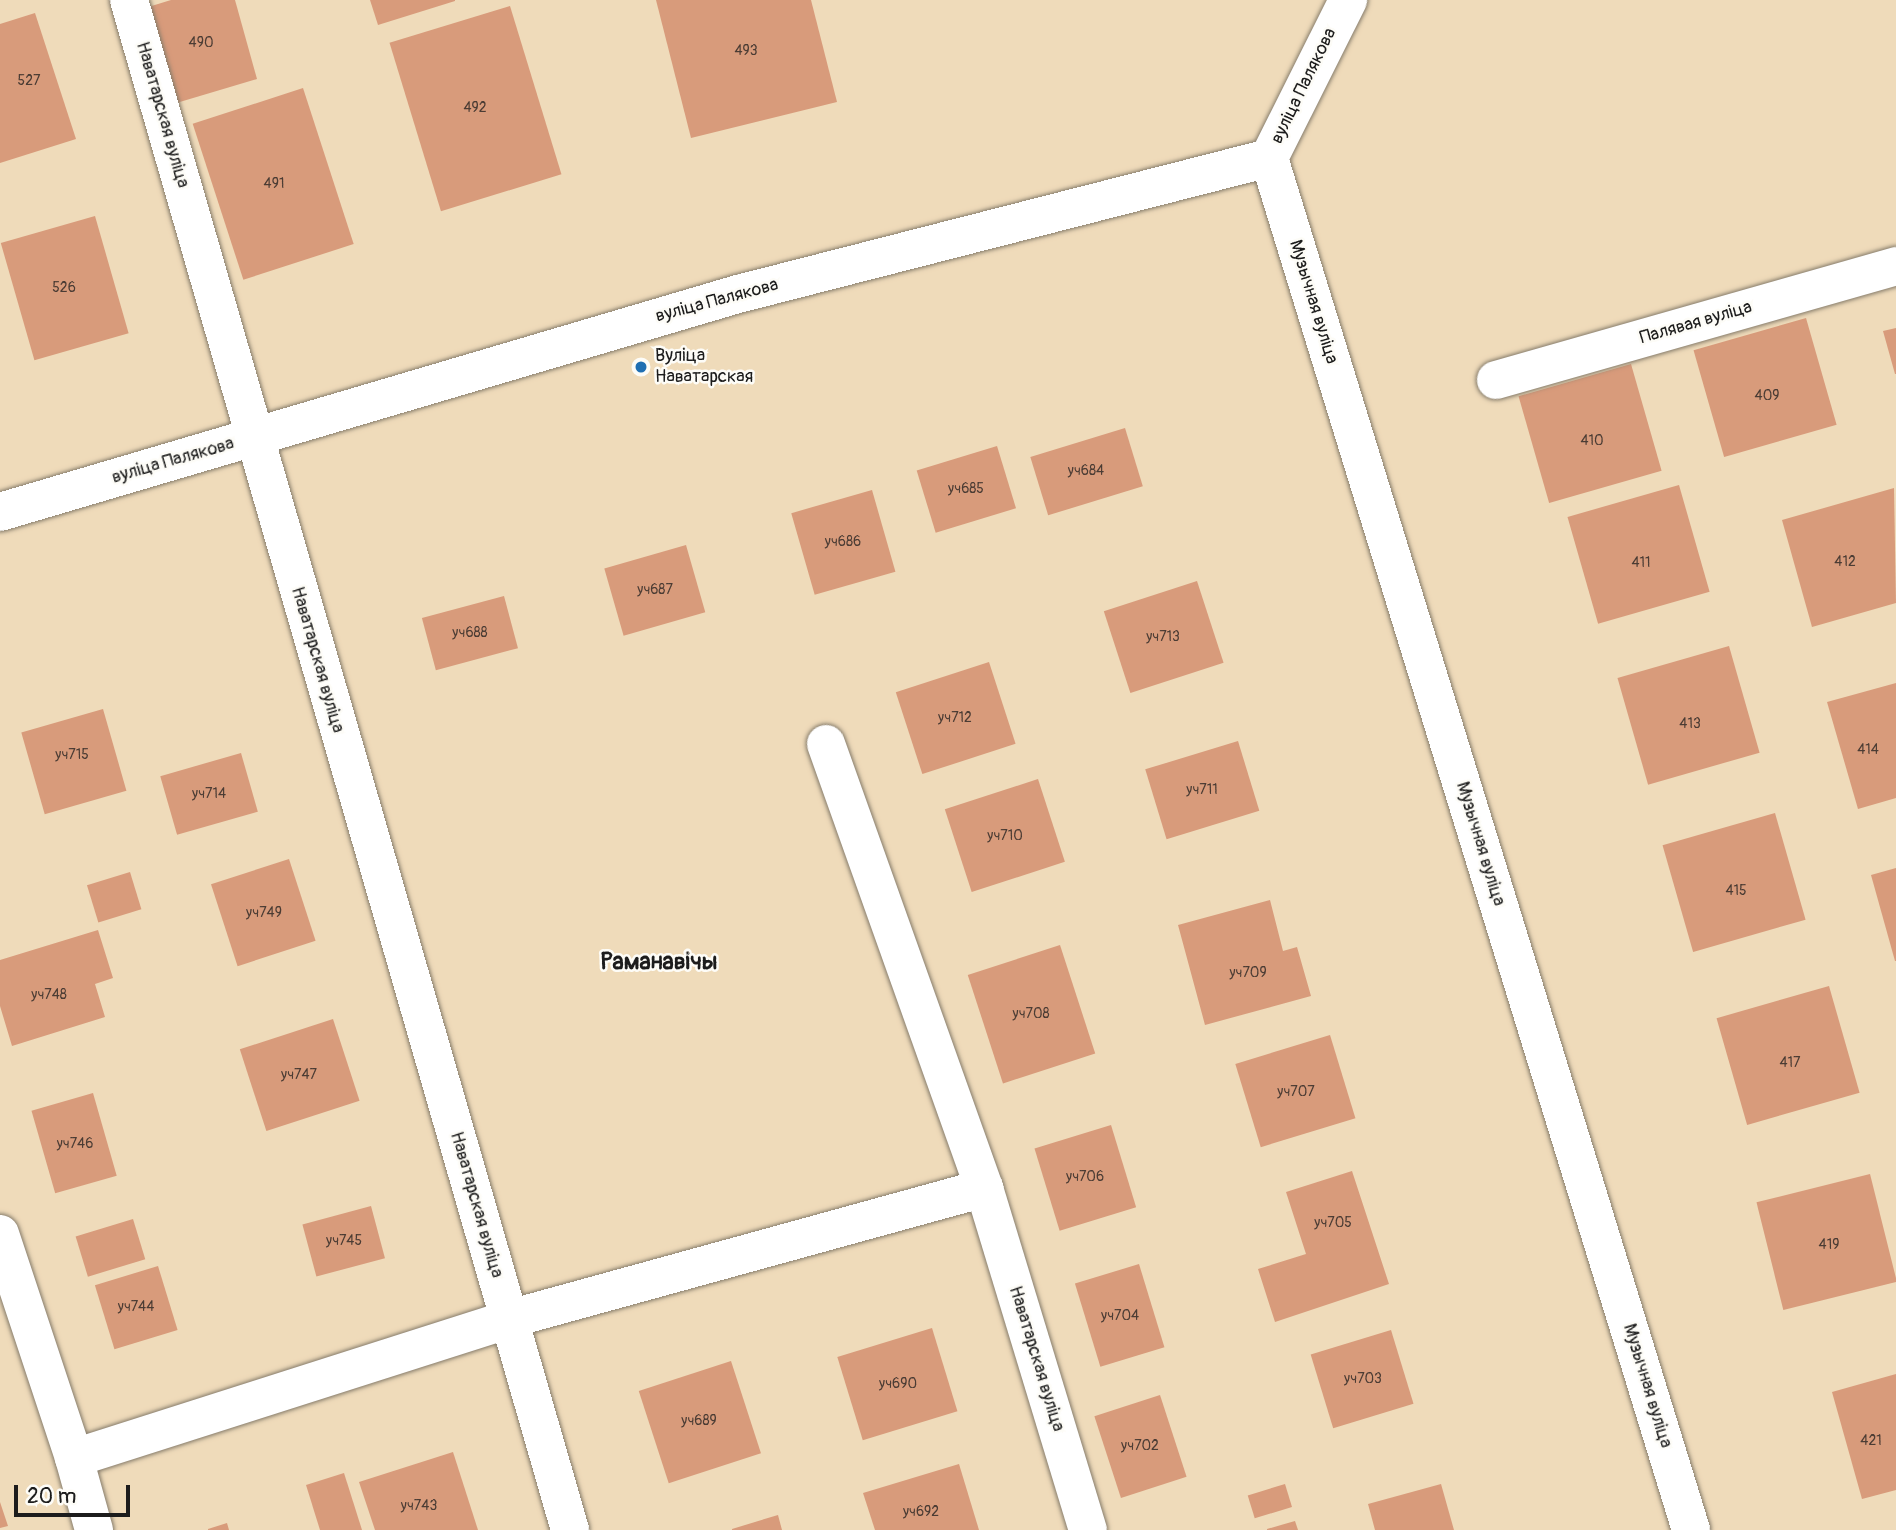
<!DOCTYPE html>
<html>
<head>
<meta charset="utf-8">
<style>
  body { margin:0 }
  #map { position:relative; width:1896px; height:1530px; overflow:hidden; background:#efdbba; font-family:Pangolin,sans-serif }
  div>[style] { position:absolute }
  .building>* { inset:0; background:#d89b7b; transform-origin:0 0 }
  .roads { filter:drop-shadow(0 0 2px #867c6b) drop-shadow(0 0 2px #867c6b) }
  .minor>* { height:38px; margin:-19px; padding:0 19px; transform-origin:19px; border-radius:19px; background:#fff }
  .tertiary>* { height:38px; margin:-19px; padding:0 19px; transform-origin:19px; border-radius:19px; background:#fff }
  .dots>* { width:19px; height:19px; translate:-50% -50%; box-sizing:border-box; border:4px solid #fdfcf7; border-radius:50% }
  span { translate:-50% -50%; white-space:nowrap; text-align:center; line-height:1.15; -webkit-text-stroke:5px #fdfcf7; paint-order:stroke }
  .number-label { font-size:14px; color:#4b3c34 }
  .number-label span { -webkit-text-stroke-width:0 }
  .street-label { font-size:18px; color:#1c1c1c }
  .poi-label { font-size:18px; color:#1c1c1c }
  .left { translate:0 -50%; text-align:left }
  .district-label { font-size:24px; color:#1c1c1c; font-weight:700 }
  .scale { position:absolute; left:14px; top:1485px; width:116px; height:32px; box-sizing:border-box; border:4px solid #1c1c1c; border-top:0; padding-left:9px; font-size:21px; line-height:24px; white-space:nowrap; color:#1c1c1c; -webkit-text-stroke:5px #fdfcf7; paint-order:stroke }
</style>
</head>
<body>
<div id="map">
  <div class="building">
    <i style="clip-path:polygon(171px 0,235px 0,257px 79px,173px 104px,145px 8px)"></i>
    <i style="clip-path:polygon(370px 0,455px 0,455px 1px,378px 25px)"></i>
    <i style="clip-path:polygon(656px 0,811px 0,837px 102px,691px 138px)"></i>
    <i style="left:510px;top:6px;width:176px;height:126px;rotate:73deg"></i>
    <i style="clip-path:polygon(35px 13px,76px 139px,0 163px,0 24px)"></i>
    <i style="left:303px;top:88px;width:164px;height:116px;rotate:72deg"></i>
    <i style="left:95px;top:216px;width:122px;height:98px;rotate:74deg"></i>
    <i style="left:1806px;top:318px;width:111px;height:117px;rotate:74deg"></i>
    <i style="clip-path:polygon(1896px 328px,1896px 374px,1895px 374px,1883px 331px)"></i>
    <i style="left:1631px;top:364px;width:111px;height:117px;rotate:74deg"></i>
    <i style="left:1125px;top:428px;width:61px;height:99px;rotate:73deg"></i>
    <i style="left:997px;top:446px;width:65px;height:84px;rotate:73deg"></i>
    <i style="left:1679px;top:485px;width:111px;height:116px;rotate:74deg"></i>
    <i style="clip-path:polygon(1894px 488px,1896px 603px,1812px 627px,1782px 520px)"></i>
    <i style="left:872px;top:490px;width:85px;height:84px;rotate:74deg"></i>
    <i style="left:686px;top:545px;width:70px;height:85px;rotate:74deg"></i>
    <i style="left:1197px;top:581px;width:86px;height:98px;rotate:72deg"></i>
    <i style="left:504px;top:596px;width:54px;height:85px;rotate:75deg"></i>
    <i style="left:1729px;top:646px;width:111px;height:116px;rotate:74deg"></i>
    <i style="left:989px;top:662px;width:86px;height:98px;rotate:72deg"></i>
    <i style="clip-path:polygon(1896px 683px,1896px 798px,1858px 809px,1827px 702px)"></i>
    <i style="left:103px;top:709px;width:85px;height:85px;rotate:74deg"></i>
    <i style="left:1238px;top:741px;width:73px;height:97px;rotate:73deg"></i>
    <i style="left:241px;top:753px;width:61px;height:84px;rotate:74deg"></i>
    <i style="left:1038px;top:779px;width:87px;height:98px;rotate:72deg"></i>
    <i style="left:1775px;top:813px;width:111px;height:117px;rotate:74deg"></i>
    <i style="left:289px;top:859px;width:86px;height:82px;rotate:72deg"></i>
    <i style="clip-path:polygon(1896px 868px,1896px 961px,1895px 961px,1871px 875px)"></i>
    <i style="left:130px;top:872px;width:39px;height:45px;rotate:73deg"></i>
    <i style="clip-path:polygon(1270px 900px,1283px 951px,1297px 947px,1311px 996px,1205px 1025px,1178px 925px)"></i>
    <i style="clip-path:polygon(98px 930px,113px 978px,95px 984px,105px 1017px,12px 1046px,0 1006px,0 960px)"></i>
    <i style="left:1060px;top:945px;width:114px;height:97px;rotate:72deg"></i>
    <i style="left:1829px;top:986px;width:111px;height:117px;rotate:74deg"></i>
    <i style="left:333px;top:1019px;width:86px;height:98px;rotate:72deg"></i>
    <i style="left:1330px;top:1035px;width:87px;height:99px;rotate:73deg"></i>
    <i style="left:93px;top:1093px;width:86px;height:64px;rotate:74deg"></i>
    <i style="left:1111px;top:1125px;width:86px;height:80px;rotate:73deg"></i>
    <i style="clip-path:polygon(1352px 1171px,1389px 1284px,1275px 1322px,1258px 1269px,1306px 1254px,1286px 1192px)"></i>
    <i style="left:1870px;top:1174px;width:111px;height:117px;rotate:76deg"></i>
    <i style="left:371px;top:1206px;width:54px;height:71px;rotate:75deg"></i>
    <i style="left:133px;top:1219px;width:42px;height:60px;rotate:73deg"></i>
    <i style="left:1139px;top:1264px;width:87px;height:67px;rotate:73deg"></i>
    <i style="left:158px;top:1266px;width:67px;height:66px;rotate:73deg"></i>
    <i style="left:932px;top:1328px;width:87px;height:99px;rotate:73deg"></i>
    <i style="left:1391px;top:1330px;width:77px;height:84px;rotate:73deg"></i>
    <i style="left:731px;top:1361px;width:97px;height:97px;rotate:72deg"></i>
    <i style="clip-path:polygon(1896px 1374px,1896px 1490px,1862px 1499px,1832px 1392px)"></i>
    <i style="left:1160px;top:1395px;width:86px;height:69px;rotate:72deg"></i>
    <i style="clip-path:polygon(453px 1452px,478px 1530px,375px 1530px,359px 1482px)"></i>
    <i style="clip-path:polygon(959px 1464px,979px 1530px,875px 1530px,863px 1493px)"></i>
    <i style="clip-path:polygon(344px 1473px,362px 1530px,320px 1530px,306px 1485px)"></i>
    <i style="left:1285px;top:1484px;width:24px;height:39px;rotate:73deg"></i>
    <i style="clip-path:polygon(1441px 1484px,1454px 1530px,1375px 1530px,1368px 1504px)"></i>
    <i style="clip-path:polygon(0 1502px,8px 1526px,0 1528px)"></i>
    <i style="clip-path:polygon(778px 1515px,782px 1530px,732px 1530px,732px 1529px)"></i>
    <i style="clip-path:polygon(1295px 1521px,1298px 1530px,1267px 1530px,1267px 1529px)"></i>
    <i style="clip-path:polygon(227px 1523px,229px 1530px,208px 1530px,208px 1529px)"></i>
  </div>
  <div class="roads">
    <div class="minor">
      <i style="left:129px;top:0;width:1592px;rotate:73.92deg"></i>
      <i style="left:1496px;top:380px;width:416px;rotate:-15.9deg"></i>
      <i style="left:826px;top:744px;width:471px;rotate:70.4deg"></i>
      <i style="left:0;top:1234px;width:236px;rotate:71.7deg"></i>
      <i style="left:94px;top:1530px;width:75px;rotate:-105.5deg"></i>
      <i style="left:74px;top:1458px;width:457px;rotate:-17.7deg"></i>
      <i style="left:509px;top:1319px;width:493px;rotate:-15.4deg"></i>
      <i style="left:984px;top:1188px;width:357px;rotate:73.1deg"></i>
    </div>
    <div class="tertiary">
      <i style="left:1269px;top:158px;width:1435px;rotate:72.9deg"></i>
      <i style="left:0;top:512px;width:770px;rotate:-16.46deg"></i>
      <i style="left:738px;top:294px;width:548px;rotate:-14.37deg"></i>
      <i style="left:1269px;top:158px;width:177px;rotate:-63.4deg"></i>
    </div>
  </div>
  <div class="dots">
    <i style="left:641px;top:367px;background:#1f6fb2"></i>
  </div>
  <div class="number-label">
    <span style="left:201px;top:43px">490</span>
    <span style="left:746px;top:51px">493</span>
    <span style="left:29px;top:81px">527</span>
    <span style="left:475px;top:108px">492</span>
    <span style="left:274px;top:184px">491</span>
    <span style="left:64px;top:288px">526</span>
    <span style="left:1767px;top:396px">409</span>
    <span style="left:1592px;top:441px">410</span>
    <span style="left:1086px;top:471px">уч684</span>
    <span style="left:966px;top:489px">уч685</span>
    <span style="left:843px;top:542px">уч686</span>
    <span style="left:1845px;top:562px">412</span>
    <span style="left:1641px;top:563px">411</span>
    <span style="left:655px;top:590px">уч687</span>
    <span style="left:470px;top:633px">уч688</span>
    <span style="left:1163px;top:637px">уч713</span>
    <span style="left:955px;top:718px">уч712</span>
    <span style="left:1690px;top:724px">413</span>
    <span style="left:1868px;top:750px">414</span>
    <span style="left:72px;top:755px">уч715</span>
    <span style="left:1202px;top:790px">уч711</span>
    <span style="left:209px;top:794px">уч714</span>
    <span style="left:1005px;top:836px">уч710</span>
    <span style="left:1736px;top:891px">415</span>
    <span style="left:264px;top:913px">уч749</span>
    <span style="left:1248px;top:973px">уч709</span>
    <span style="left:49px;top:995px">уч748</span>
    <span style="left:1031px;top:1014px">уч708</span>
    <span style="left:1790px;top:1063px">417</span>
    <span style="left:299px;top:1075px">уч747</span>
    <span style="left:1296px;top:1092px">уч707</span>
    <span style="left:75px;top:1144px">уч746</span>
    <span style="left:1085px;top:1177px">уч706</span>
    <span style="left:1333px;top:1223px">уч705</span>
    <span style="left:344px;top:1241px">уч745</span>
    <span style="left:1829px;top:1245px">419</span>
    <span style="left:136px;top:1307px">уч744</span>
    <span style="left:1120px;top:1316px">уч704</span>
    <span style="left:1363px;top:1379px">уч703</span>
    <span style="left:898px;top:1384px">уч690</span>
    <span style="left:699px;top:1421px">уч689</span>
    <span style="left:1871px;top:1441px">421</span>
    <span style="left:1140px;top:1446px">уч702</span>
    <span style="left:419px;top:1506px">уч743</span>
    <span style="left:921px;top:1512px">уч692</span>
  </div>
  <div class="street-label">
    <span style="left:1304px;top:86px;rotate:-64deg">вуліца Палякова</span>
    <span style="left:162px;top:115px;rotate:74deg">Наватарская вуліца</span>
    <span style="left:717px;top:301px;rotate:-15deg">вуліца Палякова</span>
    <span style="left:1313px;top:302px;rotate:73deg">Музычная вуліца</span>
    <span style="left:1696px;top:323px;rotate:-16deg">Палявая вуліца</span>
    <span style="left:173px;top:461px;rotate:-16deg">вуліца Палякова</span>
    <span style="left:317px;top:660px;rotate:74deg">Наватарская вуліца</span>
    <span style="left:1480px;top:844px;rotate:73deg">Музычная вуліца</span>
    <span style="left:476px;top:1205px;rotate:74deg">Наватарская вуліца</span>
    <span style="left:1036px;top:1359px;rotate:73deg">Наватарская вуліца</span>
    <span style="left:1647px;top:1386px;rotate:73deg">Музычная вуліца</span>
  </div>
  <div class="poi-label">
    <span class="left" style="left:655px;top:367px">Вуліца<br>Наватарская</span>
  </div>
  <div class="district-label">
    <span style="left:659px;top:962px">Раманавічы</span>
  </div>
  <div class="scale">20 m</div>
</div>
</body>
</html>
